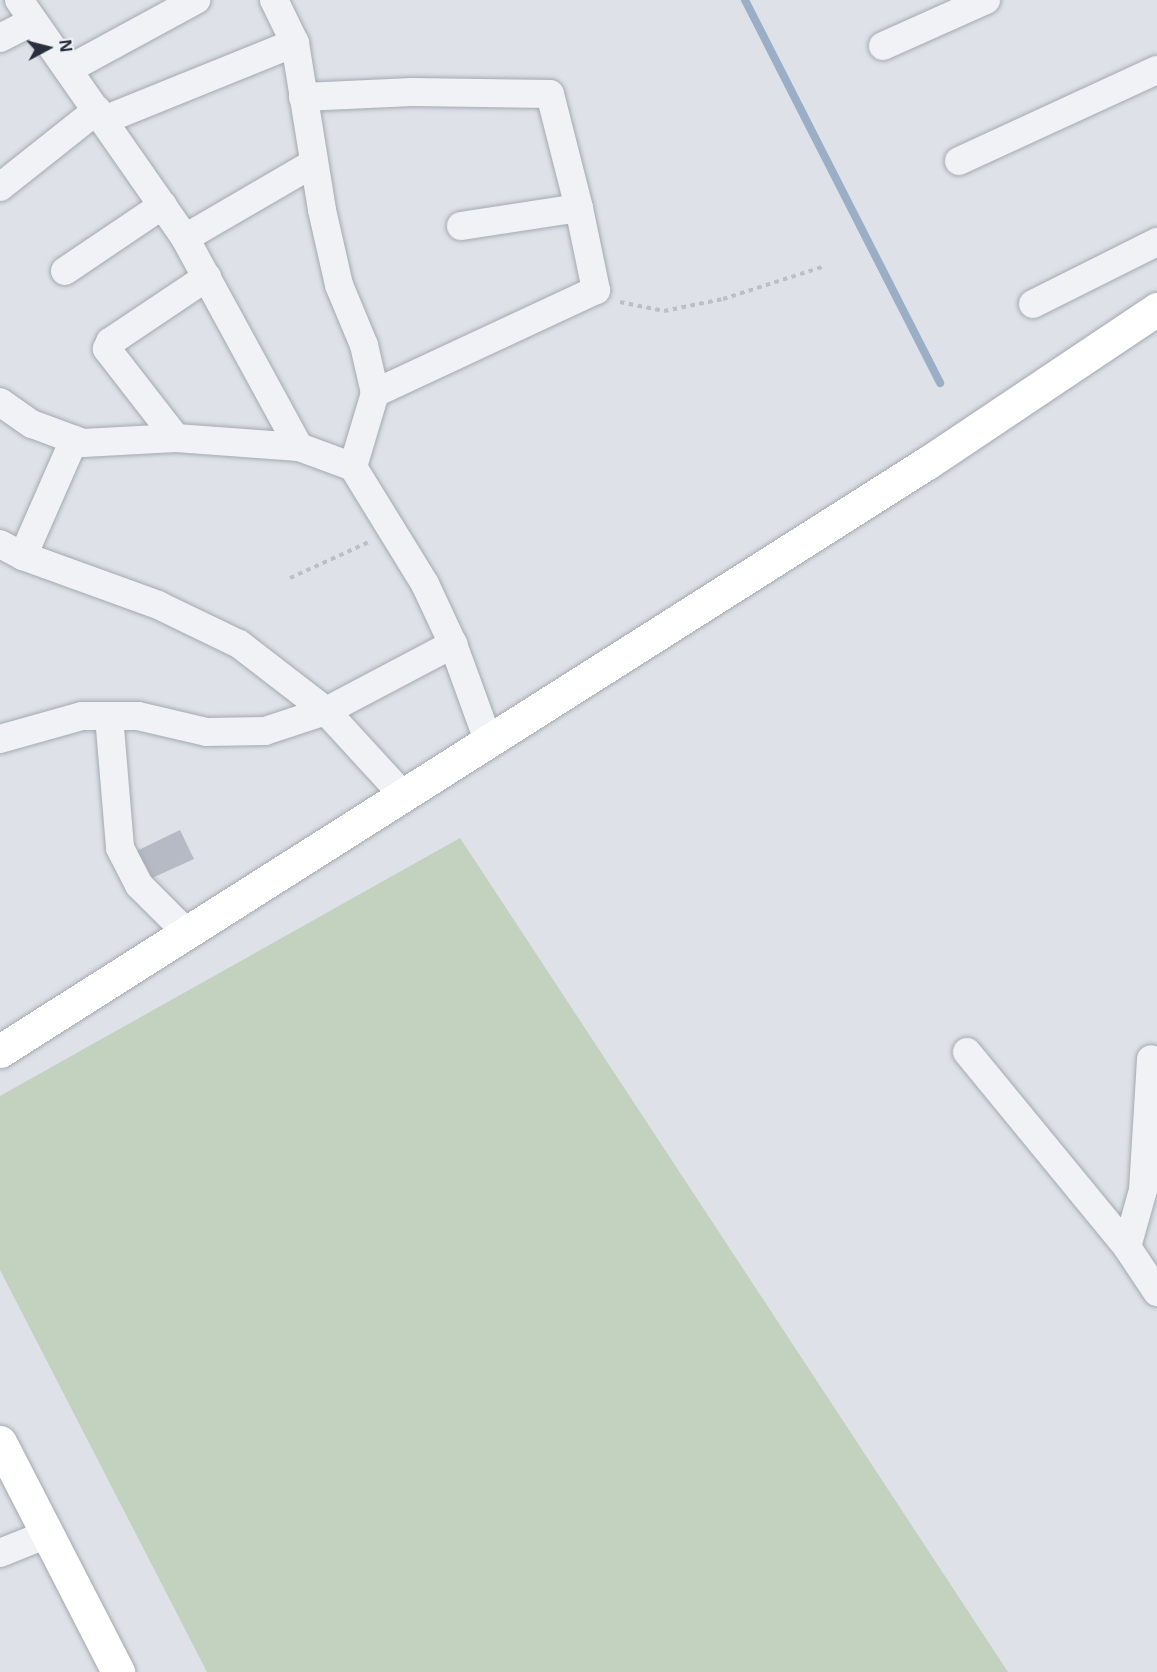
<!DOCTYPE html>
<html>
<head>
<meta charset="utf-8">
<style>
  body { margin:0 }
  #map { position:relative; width:1157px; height:1672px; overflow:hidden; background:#dee1e7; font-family:"Noto Sans",sans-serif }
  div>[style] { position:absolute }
  .green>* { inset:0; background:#c3d1bf }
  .stream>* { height:8px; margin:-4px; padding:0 4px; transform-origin:4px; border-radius:4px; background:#9aaec6 }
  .building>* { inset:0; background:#b5bac4 }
  .path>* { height:4px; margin-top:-2px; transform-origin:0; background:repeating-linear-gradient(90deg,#bcbfc5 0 4.5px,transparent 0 9px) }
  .roads { filter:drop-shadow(0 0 2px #a4a8b1) drop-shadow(0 0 2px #a4a8b1) }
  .street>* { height:28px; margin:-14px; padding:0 14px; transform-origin:14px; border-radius:14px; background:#f0f2f5 }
  .secondary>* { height:33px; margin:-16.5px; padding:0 16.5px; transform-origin:16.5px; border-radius:16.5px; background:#fff }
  span { translate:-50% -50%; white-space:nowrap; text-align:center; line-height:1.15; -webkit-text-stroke:6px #edf0f5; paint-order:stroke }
  .north { position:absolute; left:18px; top:18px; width:60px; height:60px; -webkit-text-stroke:4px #edf0f5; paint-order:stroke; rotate:83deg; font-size:16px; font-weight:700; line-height:24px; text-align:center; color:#282f3d }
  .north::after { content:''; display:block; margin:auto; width:21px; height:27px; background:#282f3d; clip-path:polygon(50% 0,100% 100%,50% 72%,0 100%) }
</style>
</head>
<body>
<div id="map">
  <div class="green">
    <i style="clip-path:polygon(460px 838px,1008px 1672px,207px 1672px,0 1270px,0 1096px)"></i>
  </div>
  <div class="stream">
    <i style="left:745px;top:0;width:430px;rotate:63deg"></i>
  </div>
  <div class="building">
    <i style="clip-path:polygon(180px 830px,194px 859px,152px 878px,145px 864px,133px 870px,126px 856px)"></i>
  </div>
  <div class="path">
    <i style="left:620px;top:302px;width:45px;rotate:11.6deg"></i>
    <i style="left:664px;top:311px;width:60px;rotate:-11.5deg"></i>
    <i style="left:723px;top:299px;width:107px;rotate:-17.9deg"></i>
    <i style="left:290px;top:578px;width:87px;rotate:-24.5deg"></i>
  </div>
  <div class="roads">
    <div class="street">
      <i style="left:19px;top:0;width:290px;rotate:55.1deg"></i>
      <i style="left:185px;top:238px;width:238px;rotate:61.4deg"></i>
      <i style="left:299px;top:447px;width:58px;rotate:20.3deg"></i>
      <i style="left:274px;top:0;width:48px;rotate:64deg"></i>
      <i style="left:295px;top:43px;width:169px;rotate:80.8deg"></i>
      <i style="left:322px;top:210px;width:77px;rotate:77.2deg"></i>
      <i style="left:339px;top:285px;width:65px;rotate:67.4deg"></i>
      <i style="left:364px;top:345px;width:49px;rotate:77.1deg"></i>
      <i style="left:375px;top:393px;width:77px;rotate:106.6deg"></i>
      <i style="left:353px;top:467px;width:137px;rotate:58.4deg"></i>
      <i style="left:425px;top:584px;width:66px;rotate:65deg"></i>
      <i style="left:453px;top:644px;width:102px;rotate:70deg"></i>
      <i style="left:0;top:38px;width:37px;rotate:-27deg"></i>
      <i style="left:883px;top:46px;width:113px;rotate:-24.1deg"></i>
      <i style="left:69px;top:69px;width:145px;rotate:-28.5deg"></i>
      <i style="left:303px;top:97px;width:109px;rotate:-2.6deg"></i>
      <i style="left:412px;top:92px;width:138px;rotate:0.8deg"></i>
      <i style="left:550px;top:94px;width:118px;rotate:75.7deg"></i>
      <i style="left:579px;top:208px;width:84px;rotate:78.3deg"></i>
      <i style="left:596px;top:290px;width:244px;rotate:155deg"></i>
      <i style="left:104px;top:120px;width:206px;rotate:-22deg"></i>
      <i style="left:959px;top:161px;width:218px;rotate:-24.7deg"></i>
      <i style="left:0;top:187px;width:124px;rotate:-38.4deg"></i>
      <i style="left:461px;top:226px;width:119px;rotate:-8.7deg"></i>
      <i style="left:185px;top:238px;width:147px;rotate:-30.2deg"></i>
      <i style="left:65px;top:271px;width:118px;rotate:-34deg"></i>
      <i style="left:1033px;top:304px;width:139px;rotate:-26.6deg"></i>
      <i style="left:0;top:402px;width:39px;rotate:35deg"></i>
      <i style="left:32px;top:424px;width:54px;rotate:20.4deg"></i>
      <i style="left:83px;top:443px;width:93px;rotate:-3.1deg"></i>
      <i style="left:176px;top:438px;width:123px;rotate:4.2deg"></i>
      <i style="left:176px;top:438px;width:113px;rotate:-127.8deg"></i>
      <i style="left:107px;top:349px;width:8px;rotate:-67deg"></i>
      <i style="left:110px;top:342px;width:117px;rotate:-33.8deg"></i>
      <i style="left:0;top:544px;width:26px;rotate:28deg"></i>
      <i style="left:23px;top:556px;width:144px;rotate:19.9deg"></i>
      <i style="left:158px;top:605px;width:90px;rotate:25.7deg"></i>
      <i style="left:239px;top:644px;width:110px;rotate:37.6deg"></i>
      <i style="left:326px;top:711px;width:114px;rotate:47.5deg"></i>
      <i style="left:23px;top:556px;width:127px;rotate:-66.3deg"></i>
      <i style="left:109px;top:716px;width:132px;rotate:85.2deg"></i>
      <i style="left:120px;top:848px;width:42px;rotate:62.8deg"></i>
      <i style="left:139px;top:885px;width:66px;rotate:45deg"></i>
      <i style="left:0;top:739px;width:85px;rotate:-15.7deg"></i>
      <i style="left:82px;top:716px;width:56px"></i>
      <i style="left:138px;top:716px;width:71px;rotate:13.1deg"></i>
      <i style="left:207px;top:732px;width:58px;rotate:-1deg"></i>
      <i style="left:265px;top:731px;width:64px;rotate:-18.2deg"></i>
      <i style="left:326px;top:711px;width:144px;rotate:-27.8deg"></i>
      <i style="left:967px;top:1052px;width:252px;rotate:50.6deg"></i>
      <i style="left:1127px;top:1247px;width:54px;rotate:56.3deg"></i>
      <i style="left:1127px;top:1247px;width:59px;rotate:-74.3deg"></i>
      <i style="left:1143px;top:1190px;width:131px;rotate:-86.5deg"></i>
      <i style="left:0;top:1553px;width:51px;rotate:-22deg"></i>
    </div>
    <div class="secondary">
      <i style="left:0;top:1051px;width:1098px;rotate:-32.39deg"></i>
      <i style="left:927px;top:463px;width:277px;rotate:-33.8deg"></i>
      <i style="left:0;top:1442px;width:259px;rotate:62.8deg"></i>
    </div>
  </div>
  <div class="north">N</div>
</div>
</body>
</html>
